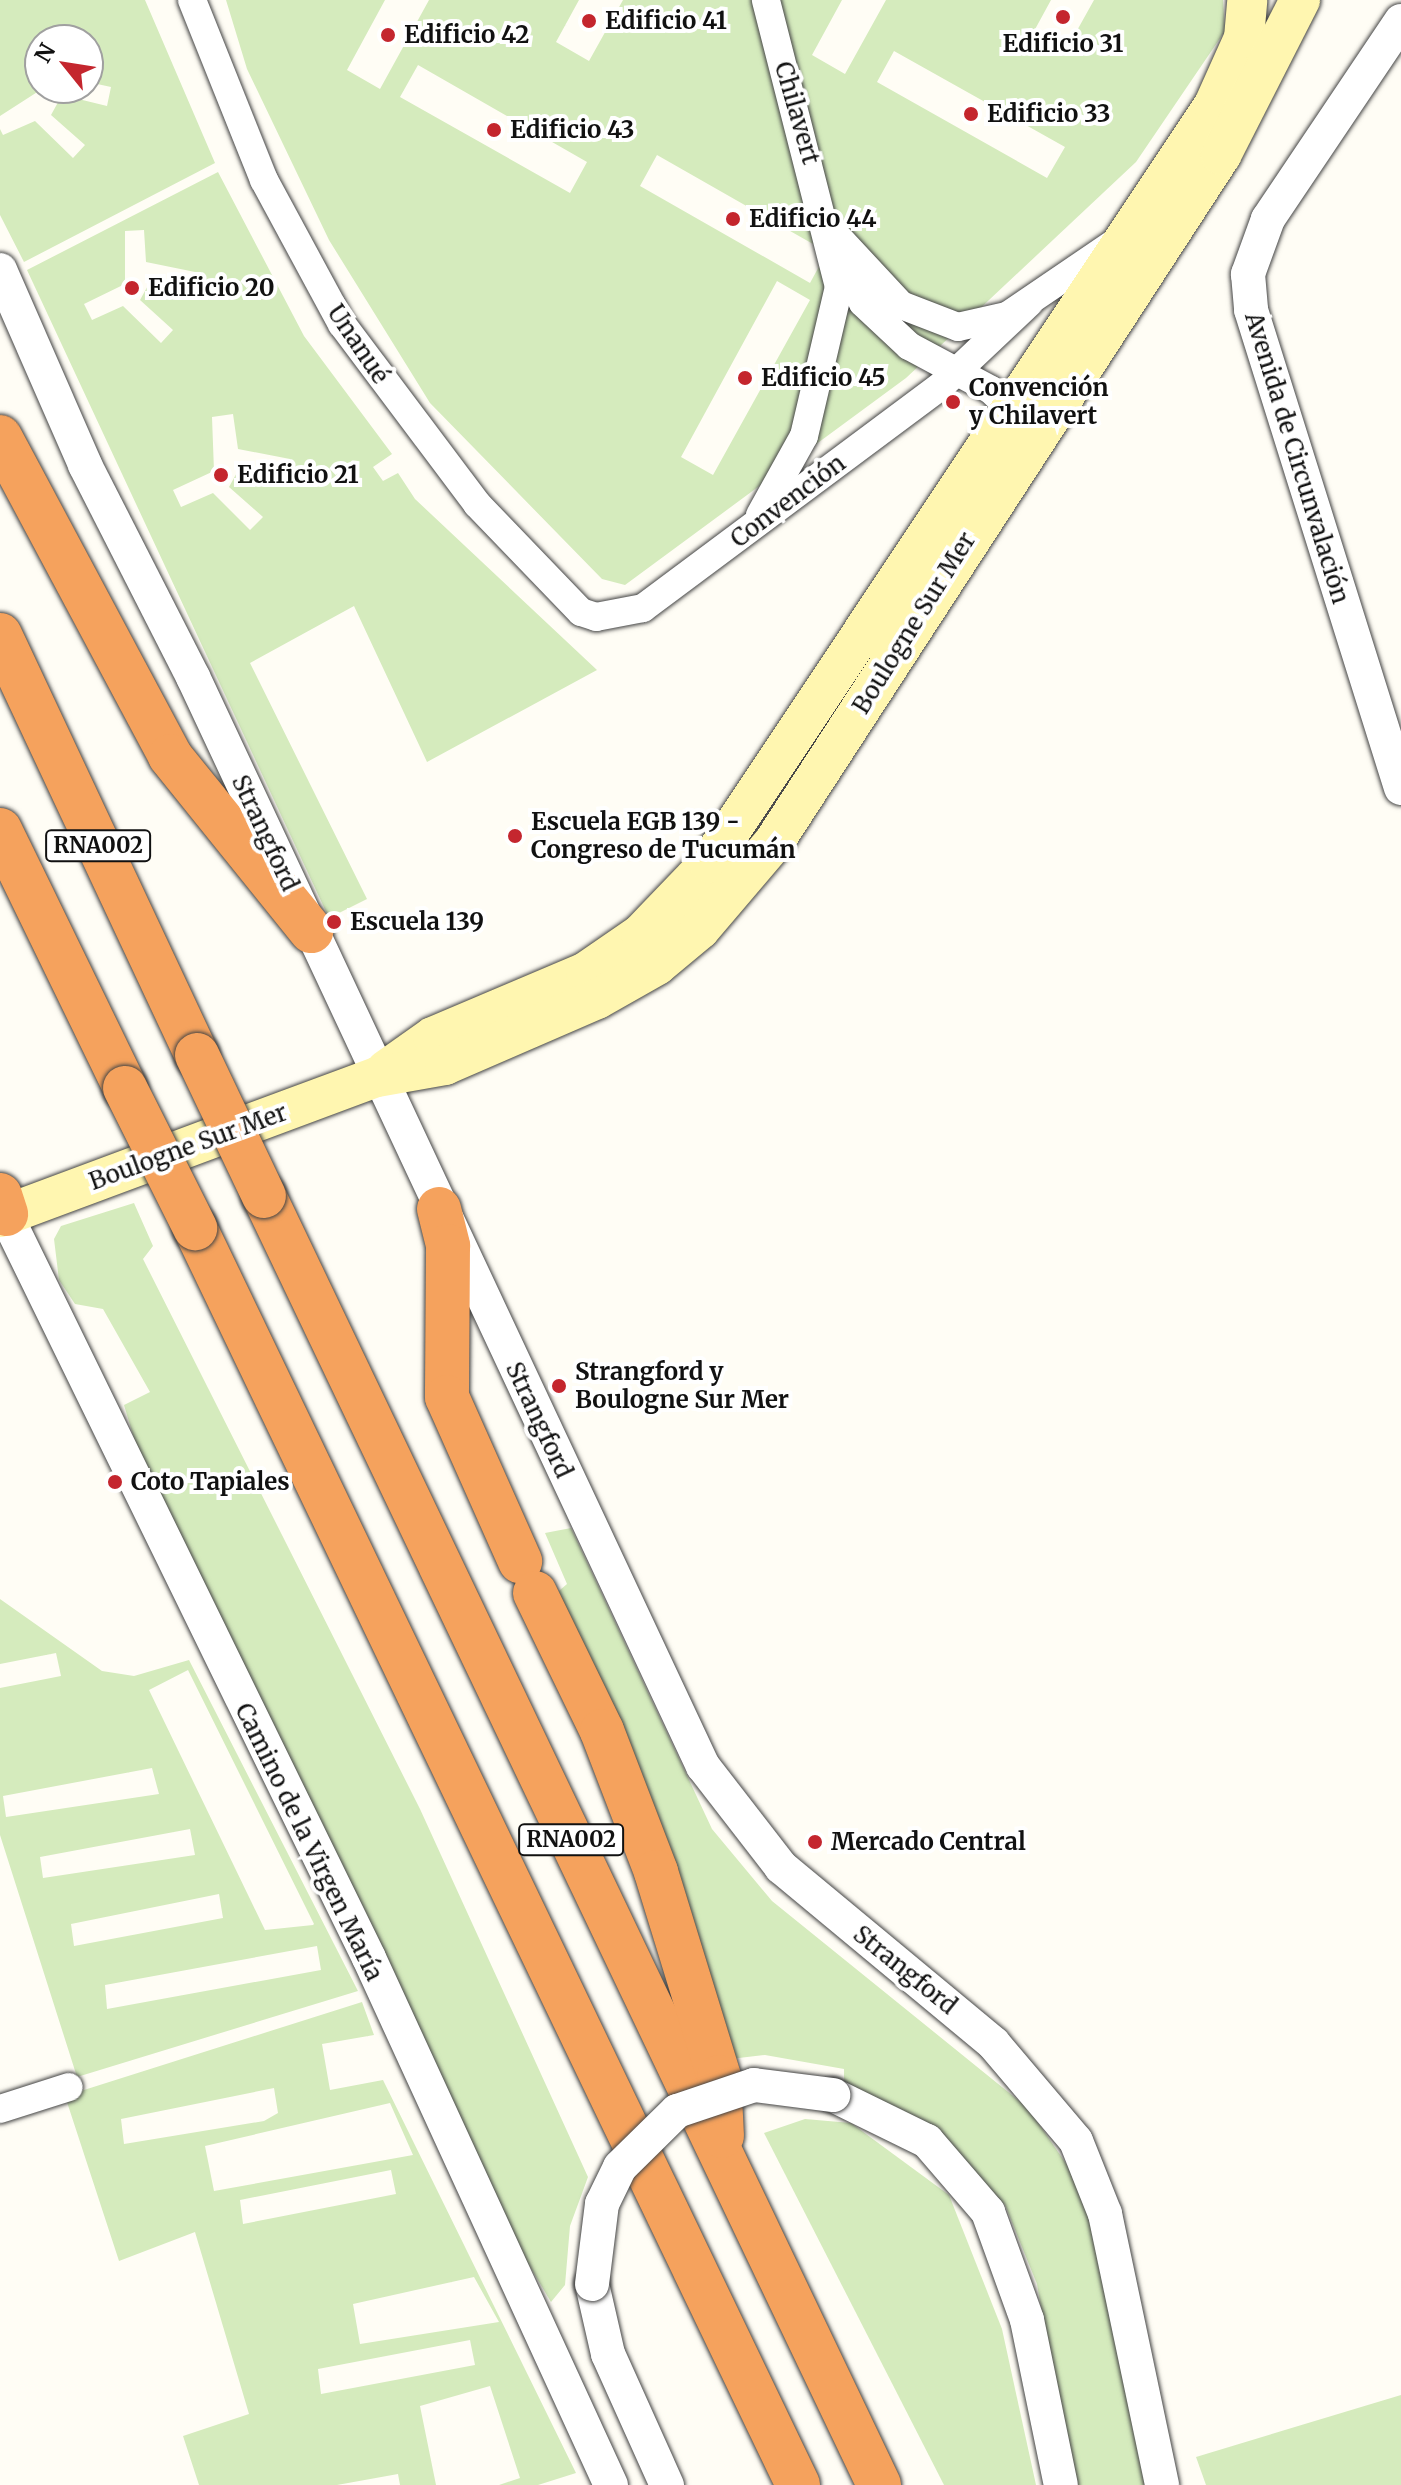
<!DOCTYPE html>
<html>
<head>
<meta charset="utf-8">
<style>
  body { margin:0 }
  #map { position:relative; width:1401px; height:2485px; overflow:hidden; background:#fffdf5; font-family:Merriweather,serif }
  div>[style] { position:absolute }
  .green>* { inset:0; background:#d5ebbd }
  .roads { filter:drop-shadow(0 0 2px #444) drop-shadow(0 0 2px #444) }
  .minor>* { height:28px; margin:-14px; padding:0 14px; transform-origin:14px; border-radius:14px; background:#fff }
  .tertiary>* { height:34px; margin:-17px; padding:0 17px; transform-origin:17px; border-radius:17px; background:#fff }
  .secondary>* { height:40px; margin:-20px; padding:0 20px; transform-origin:20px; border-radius:20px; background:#fff6b0 }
  .motorway>* { height:44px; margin:-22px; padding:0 22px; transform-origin:22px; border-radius:22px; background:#f5a25d }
  .bridges { filter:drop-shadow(0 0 2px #444) drop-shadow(0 0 2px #444) }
  .tertiary-bridge>* { height:34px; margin:-17px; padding:0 17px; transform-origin:17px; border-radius:17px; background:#fff }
  .motorway-bridge>* { height:44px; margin:-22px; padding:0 22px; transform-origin:22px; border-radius:22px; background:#f5a25d }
  .dots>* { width:22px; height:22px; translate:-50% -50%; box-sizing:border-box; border:4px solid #fff; border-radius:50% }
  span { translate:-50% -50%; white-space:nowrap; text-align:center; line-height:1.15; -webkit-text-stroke:8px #fff; paint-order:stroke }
  .shield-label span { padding:2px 6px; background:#fff; border:2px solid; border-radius:6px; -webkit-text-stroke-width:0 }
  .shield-label { font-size:22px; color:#111; font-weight:700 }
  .poi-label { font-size:24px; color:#111; font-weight:700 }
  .left { translate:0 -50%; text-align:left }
  .street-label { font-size:24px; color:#111 }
  .north { position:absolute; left:24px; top:24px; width:80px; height:80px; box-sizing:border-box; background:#fff; border:2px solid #a0a0a0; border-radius:50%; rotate:300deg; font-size:22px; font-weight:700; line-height:32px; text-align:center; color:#111 }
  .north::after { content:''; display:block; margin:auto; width:28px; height:36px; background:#c4262e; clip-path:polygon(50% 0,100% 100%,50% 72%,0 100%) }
</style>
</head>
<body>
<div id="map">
  <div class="green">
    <i style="clip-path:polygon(0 0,145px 0,215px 163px,24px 262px,0 215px,0 129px,3px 135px,35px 121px,73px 158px,85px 145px,51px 115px,62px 95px,107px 106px,111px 87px,88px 82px,88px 40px,40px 40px,42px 89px,0 116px)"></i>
    <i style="clip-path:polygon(evenodd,226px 0,385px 0,347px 70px,380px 89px,429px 0,579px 0,556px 42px,589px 61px,623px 0,842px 0,812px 55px,845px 74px,886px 0,1051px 0,1033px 33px,1065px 52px,1094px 0,1223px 0,1225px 31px,1136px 162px,906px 378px,625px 585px,602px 579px,430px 403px,329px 240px,247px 69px,226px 0,894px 51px,1065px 147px,1047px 178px,877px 82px,894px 51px,226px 0,418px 65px,587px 162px,570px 193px,400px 97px,418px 65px,226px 0,657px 155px,827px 252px,810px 283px,640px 186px,657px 155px,226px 0,777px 281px,810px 300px,713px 475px,681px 457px,777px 281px)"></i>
    <i style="clip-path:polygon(evenodd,218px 172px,304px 336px,392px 454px,373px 467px,383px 481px,398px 473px,415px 499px,597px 670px,427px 762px,354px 606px,250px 663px,367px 899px,329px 918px,27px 270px,218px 172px,144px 230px,146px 262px,200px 273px,195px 291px,151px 280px,140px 300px,173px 330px,161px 343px,123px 306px,92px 320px,84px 304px,125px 284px,125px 231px,144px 230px,218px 172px,233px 414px,238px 449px,290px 459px,285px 478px,240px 467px,229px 487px,263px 517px,250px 530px,213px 493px,181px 507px,173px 490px,214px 471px,212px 417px,233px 414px)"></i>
    <i style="clip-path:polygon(134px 1203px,153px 1246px,143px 1259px,420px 1809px,588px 2177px,570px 2226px,565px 2285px,551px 2302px,505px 2225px,139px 1455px,124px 1405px,150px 1392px,103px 1309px,75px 1304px,59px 1280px,54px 1239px,61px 1226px)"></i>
    <i style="clip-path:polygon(571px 1528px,712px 1829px,772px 1901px,1028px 2108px,1067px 2165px,1097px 2234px,1149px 2485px,1071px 2485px,1037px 2284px,1005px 2205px,971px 2171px,844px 2087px,844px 2069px,765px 2055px,722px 2060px,553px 1596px,567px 1584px,545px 1533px)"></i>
    <i style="clip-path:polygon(evenodd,0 1599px,102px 1671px,134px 1676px,189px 1660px,358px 1991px,77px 2077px,0 1835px,0 1688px,61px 1676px,56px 1653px,0 1664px,0 1599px,188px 1670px,314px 1924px,313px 1925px,265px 1930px,149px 1690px,188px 1670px,0 1599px,152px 1768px,159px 1794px,6px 1817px,3px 1796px,152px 1768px,0 1599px,190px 1829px,195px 1855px,43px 1878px,40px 1857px,190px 1829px,0 1599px,219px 1894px,223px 1918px,74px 1946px,71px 1924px,219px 1894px,0 1599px,317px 1946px,321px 1970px,107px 2009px,105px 1985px,317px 1946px)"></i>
    <i style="clip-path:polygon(evenodd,362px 2002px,374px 2035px,322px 2044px,330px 2090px,383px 2080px,576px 2473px,538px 2485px,499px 2485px,520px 2478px,490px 2386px,420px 2406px,436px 2485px,400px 2485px,398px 2474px,337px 2485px,199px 2485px,183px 2436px,249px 2414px,195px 2232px,119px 2261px,65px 2096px,362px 2002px,274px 2088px,278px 2113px,264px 2121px,124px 2144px,121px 2119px,274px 2088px,362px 2002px,390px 2103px,413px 2155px,214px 2191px,205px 2146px,390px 2103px,362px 2002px,391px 2170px,396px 2194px,243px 2224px,240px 2200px,391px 2170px,362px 2002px,474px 2277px,499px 2322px,360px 2344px,353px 2304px,474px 2277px,362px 2002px,470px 2340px,475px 2365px,321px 2394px,318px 2369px,470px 2340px)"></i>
    <i style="clip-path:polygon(805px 2119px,851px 2123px,949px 2195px,1002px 2329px,1036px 2485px,944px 2485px,764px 2133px)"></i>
    <i style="clip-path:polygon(1401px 2395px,1401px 2485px,1206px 2485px,1196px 2457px)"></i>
  </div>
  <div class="roads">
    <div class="minor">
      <i style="left:192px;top:0;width:194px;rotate:68.2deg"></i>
      <i style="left:264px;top:180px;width:164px;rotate:61.6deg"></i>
      <i style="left:342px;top:324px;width:225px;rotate:53.1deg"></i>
      <i style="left:477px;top:504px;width:150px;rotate:46.1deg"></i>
      <i style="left:581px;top:612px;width:16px;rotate:18deg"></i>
      <i style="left:596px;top:617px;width:48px;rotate:-10.8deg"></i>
      <i style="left:643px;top:608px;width:372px;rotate:-36.7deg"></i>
      <i style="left:941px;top:386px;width:121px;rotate:-43.3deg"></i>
      <i style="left:834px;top:233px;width:98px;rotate:47.1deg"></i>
      <i style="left:901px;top:305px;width:61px;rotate:21.1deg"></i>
      <i style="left:958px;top:327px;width:50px;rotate:-12.7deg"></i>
      <i style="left:1007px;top:316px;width:132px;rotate:-34.2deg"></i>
      <i style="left:843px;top:260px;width:47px;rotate:65.1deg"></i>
      <i style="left:863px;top:303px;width:63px;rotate:43.1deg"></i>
      <i style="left:909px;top:346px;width:93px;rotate:28.2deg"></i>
      <i style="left:991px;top:390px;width:30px;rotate:44deg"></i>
      <i style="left:760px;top:515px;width:90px;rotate:-60.9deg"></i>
      <i style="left:804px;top:436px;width:153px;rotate:-76.8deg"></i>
      <i style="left:839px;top:287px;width:296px;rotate:-104.3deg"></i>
      <i style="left:0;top:2109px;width:72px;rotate:-17.7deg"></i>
    </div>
    <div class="tertiary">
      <i style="left:1401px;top:21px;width:239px;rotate:123.9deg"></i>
      <i style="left:1268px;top:219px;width:59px;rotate:110deg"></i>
      <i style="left:1248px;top:274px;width:36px;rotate:85deg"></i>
      <i style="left:1251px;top:310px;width:501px;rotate:72.58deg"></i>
      <i style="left:0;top:270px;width:213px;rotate:66.4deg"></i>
      <i style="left:85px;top:465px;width:238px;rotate:63deg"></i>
      <i style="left:193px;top:677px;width:1203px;rotate:64.91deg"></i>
      <i style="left:703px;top:1766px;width:128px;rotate:52.3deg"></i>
      <i style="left:781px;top:1867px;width:276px;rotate:39.7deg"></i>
      <i style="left:993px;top:2043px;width:128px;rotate:49.7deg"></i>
      <i style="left:1076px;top:2141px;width:79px;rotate:68.3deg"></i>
      <i style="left:1105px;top:2214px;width:277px;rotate:78.1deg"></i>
      <i style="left:0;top:1203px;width:840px;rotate:63.95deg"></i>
      <i style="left:369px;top:1958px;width:580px;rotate:65.34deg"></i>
      <i style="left:833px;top:2095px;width:105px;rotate:26.1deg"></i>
      <i style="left:927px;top:2141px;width:94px;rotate:49.3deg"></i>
      <i style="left:988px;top:2212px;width:115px;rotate:70.1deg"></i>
      <i style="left:1027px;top:2320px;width:168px;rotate:78.4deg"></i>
      <i style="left:592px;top:2284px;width:72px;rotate:77.1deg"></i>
      <i style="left:608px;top:2354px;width:144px;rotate:65.8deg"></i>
    </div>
    <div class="secondary">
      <i style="left:386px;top:1070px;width:57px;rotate:-35.1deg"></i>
      <i style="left:433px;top:1037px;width:166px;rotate:-23deg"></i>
      <i style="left:586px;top:972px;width:67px;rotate:-34.6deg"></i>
      <i style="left:641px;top:934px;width:98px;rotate:-46.2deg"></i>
      <i style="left:709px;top:863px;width:911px;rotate:-56.33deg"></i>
      <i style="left:1214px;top:105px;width:73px;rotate:-65.9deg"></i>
      <i style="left:1244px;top:38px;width:38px;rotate:-85deg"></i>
      <i style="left:0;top:1217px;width:402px;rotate:-20.4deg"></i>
      <i style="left:377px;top:1077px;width:69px;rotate:-10deg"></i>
      <i style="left:445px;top:1065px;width:166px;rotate:-23.5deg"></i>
      <i style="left:597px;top:999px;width:69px;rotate:-29.5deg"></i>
      <i style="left:657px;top:965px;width:56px;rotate:-39.9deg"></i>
      <i style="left:700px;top:929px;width:114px;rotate:-49.6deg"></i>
      <i style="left:774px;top:842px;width:820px;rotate:-56.95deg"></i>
      <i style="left:1221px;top:155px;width:174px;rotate:-63deg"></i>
    </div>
    <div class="motorway">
      <i style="left:0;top:437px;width:361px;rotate:61.9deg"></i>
      <i style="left:170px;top:756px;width:225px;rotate:51.1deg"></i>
      <i style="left:0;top:635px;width:464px;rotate:64.9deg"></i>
      <i style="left:0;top:830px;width:287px;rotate:64.1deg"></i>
      <i style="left:0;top:1195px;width:20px;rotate:72deg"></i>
      <i style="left:264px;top:1196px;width:1428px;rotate:64.49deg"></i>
      <i style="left:439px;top:1209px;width:38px;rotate:76deg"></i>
      <i style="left:448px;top:1246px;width:151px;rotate:90.4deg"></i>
      <i style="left:447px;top:1397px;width:180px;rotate:66deg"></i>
      <i style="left:195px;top:1228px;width:1394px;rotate:64.37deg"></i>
      <i style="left:535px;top:1593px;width:153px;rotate:64.1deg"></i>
      <i style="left:602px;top:1731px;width:151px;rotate:69deg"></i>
      <i style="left:656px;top:1872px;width:214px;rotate:72.9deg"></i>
      <i style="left:719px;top:2077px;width:59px;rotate:87.1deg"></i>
    </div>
  </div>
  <div class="bridges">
    <div class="tertiary-bridge">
      <i style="left:592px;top:2284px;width:81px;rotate:-82.9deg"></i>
      <i style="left:602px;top:2204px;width:41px;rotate:-64.1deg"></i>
      <i style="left:620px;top:2167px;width:80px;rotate:-44.5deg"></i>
      <i style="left:677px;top:2111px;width:81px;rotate:-18.7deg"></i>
      <i style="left:754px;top:2085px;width:80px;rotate:7.2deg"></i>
    </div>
    <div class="motorway-bridge">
      <i style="left:197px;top:1055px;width:156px;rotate:64.6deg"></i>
      <i style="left:125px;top:1088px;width:157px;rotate:63.4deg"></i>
    </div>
  </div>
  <div class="dots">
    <i style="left:1063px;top:17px;background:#c4262e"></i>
    <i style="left:589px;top:21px;background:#c4262e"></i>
    <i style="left:388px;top:35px;background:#c4262e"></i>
    <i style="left:971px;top:114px;background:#c4262e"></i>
    <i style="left:494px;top:130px;background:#c4262e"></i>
    <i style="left:733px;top:219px;background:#c4262e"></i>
    <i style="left:132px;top:288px;background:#c4262e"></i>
    <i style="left:745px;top:378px;background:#c4262e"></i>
    <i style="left:953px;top:402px;background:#c4262e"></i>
    <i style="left:221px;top:475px;background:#c4262e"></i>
    <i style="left:515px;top:836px;background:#c4262e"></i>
    <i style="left:334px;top:922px;background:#c4262e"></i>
    <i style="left:559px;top:1386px;background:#c4262e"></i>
    <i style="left:115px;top:1482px;background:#c4262e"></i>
    <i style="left:815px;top:1842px;background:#c4262e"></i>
  </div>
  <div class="shield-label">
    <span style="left:98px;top:846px">RNA002</span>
    <span style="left:571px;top:1840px">RNA002</span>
  </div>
  <div class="poi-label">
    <span class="left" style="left:605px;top:21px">Edificio 41</span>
    <span class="left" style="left:404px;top:35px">Edificio 42</span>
    <span style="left:1063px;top:44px">Edificio 31</span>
    <span class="left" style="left:987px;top:114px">Edificio 33</span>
    <span class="left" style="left:510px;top:130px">Edificio 43</span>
    <span class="left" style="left:749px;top:219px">Edificio 44</span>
    <span class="left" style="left:148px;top:288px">Edificio 20</span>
    <span class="left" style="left:761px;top:378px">Edificio 45</span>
    <span class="left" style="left:969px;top:402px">Convención<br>y Chilavert</span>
    <span class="left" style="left:237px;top:475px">Edificio 21</span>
    <span class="left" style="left:531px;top:836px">Escuela EGB 139 -<br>Congreso de Tucumán</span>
    <span class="left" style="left:350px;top:922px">Escuela 139</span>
    <span class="left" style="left:575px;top:1386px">Strangford y<br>Boulogne Sur Mer</span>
    <span class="left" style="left:131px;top:1482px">Coto Tapiales</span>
    <span class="left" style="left:831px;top:1842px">Mercado Central</span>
  </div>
  <div class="street-label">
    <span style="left:797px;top:113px;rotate:74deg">Chilavert</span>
    <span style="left:358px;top:344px;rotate:56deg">Unanué</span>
    <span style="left:1297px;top:458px;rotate:73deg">Avenida de Circunvalación</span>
    <span style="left:788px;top:501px;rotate:-37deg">Convención</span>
    <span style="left:914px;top:623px;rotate:-58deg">Boulogne Sur Mer</span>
    <span style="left:265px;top:833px;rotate:65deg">Strangford</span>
    <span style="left:188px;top:1147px;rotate:-20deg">Boulogne Sur Mer</span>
    <span style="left:539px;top:1420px;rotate:65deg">Strangford</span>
    <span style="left:309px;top:1842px;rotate:64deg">Camino de la Virgen María</span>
    <span style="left:905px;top:1970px;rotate:39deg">Strangford</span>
  </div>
  <div class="north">N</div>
</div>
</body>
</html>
